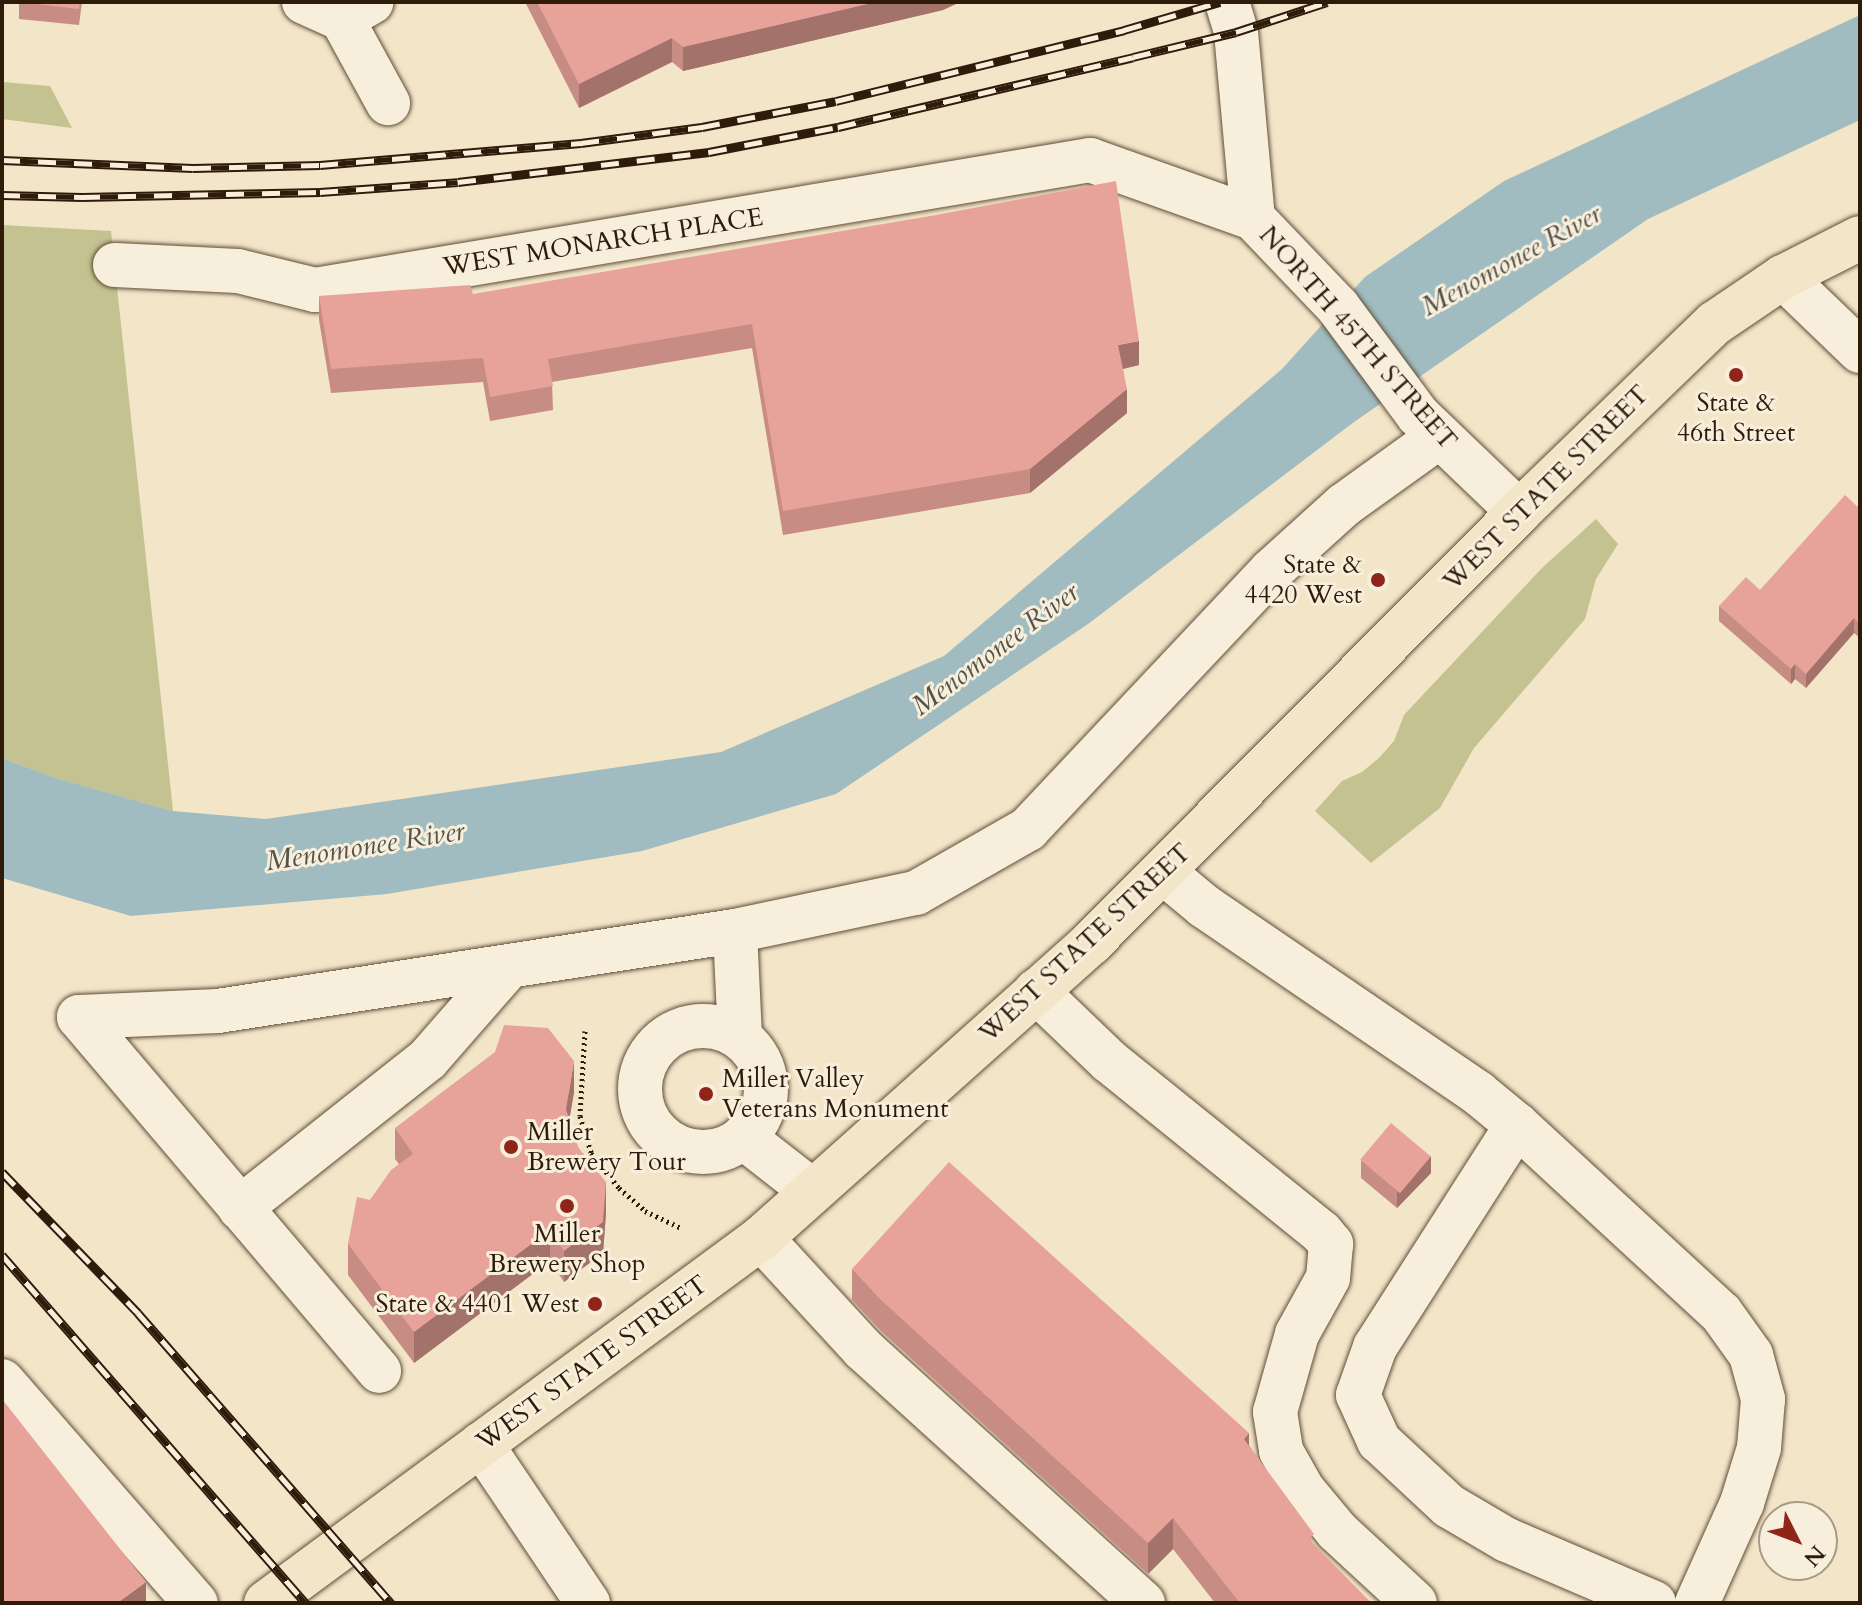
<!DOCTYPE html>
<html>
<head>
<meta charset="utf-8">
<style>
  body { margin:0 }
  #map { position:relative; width:1862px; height:1605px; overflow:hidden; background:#f3e5c7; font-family:Cardo,serif }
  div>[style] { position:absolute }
  .green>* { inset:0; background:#c3c290 }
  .water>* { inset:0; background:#a0bcc0 }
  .path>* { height:5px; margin-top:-2.5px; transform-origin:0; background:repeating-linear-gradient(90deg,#2e1b0a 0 2px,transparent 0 6px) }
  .roads { filter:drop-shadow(0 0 2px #5f4e39) drop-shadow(0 0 2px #5f4e39) }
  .minor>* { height:44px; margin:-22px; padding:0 22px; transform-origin:22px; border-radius:22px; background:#f7eedb }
  .minor>.ring { margin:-22px; padding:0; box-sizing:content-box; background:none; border:44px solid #f7eedb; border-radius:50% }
  .major>* { height:44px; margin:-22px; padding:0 22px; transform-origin:22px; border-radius:22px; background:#f3e5c7 }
  .rail>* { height:9px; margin-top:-4.5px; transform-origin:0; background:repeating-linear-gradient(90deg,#f7eedb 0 18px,#2e1b0a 0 36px); box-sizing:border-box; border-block:2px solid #2e1b0a }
  .wall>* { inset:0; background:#c78c84 }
  .shaded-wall>* { inset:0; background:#a2726b }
  .building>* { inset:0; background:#e7a399; transform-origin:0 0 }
  .dots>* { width:22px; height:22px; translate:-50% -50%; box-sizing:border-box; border:4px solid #f7eedb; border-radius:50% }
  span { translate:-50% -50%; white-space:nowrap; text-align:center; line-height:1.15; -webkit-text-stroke:6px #f7eedb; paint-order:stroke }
  .street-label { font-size:26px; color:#2e1b0a }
  .poi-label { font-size:26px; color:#2e1b0a }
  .right { translate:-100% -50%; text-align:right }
  .left { translate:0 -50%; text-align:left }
  .water-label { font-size:28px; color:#56534a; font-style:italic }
  .frame { position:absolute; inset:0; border:4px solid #2e1b0a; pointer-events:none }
  .north { position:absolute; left:1758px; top:1501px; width:80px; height:80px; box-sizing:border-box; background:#f7eedb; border:2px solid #a79a87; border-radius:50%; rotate:132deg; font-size:22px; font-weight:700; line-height:32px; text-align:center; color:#2e1b0a }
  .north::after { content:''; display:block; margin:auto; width:28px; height:36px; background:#8f2418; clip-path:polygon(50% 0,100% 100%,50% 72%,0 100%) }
</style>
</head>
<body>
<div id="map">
  <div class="green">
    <i style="clip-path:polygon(2px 82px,50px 86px,72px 128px,2px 119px)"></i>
    <i style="clip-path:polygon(2px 225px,111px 231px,173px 811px,54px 778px,2px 758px)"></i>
    <i style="clip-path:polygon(1596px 519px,1618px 544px,1596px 579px,1585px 619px,1474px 748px,1440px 808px,1371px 863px,1315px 811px,1342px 781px,1362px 772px,1379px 758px,1394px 741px,1404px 715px,1542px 568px)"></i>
  </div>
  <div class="water">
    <i style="clip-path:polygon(1860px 15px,1860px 120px,1648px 219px,1354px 422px,1088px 624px,836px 794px,642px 851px,387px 894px,131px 916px,2px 878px,2px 758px,55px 778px,173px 811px,266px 819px,721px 752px,944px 656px,1282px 369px,1365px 277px,1504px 181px)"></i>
  </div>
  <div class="path">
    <i style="left:585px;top:1031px;width:85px;rotate:93.4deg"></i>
    <i style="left:580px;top:1116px;width:39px;rotate:73deg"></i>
    <i style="left:591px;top:1153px;width:45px;rotate:51.3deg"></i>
    <i style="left:619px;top:1188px;width:35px;rotate:41deg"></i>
    <i style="left:645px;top:1211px;width:40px;rotate:25deg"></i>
  </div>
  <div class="roads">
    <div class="minor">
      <i style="left:304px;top:2px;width:42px;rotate:24.1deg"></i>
      <i style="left:342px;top:19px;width:34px;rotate:-30deg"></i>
      <i style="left:1227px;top:2px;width:31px;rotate:73deg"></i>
      <i style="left:1236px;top:32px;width:187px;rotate:84.8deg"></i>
      <i style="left:342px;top:19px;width:96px;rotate:61.3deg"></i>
      <i style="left:115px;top:265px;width:123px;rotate:2.8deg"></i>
      <i style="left:238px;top:271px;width:79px;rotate:13.9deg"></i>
      <i style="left:315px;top:290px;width:786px;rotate:-9.52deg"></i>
      <i style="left:1090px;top:160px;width:173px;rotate:19.6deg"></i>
      <i style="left:1253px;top:218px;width:123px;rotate:46.3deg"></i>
      <i style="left:1338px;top:307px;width:134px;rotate:53.5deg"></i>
      <i style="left:1418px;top:415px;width:140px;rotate:43.8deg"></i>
      <i style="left:1783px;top:277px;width:107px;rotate:43.9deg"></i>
      <i style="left:1163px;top:872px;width:53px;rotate:39.7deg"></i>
      <i style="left:1204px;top:906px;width:332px;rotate:34.3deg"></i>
      <i style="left:1478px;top:1093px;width:50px;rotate:39.4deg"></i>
      <i style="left:1517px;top:1125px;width:277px;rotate:42.7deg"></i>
      <i style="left:1721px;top:1313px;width:52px;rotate:54.5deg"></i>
      <i style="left:1751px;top:1355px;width:46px;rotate:74.7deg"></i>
      <i style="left:1763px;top:1399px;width:49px;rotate:94.7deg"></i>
      <i style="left:1759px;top:1448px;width:58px;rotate:107.2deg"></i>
      <i style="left:1742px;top:1503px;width:110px;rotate:114.2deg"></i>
      <i style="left:735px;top:931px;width:107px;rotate:87.3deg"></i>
      <i style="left:1036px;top:991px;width:101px;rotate:43.8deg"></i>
      <i style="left:1109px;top:1061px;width:272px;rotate:38.9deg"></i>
      <i style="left:1321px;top:1232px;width:16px;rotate:50deg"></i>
      <i style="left:1331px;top:1244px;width:34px;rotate:95deg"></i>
      <i style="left:1328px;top:1278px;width:64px;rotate:119deg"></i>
      <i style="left:1297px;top:1334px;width:81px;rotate:105.8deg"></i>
      <i style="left:1275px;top:1412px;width:39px;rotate:81deg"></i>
      <i style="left:1281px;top:1451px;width:45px;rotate:60.6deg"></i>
      <i style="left:1303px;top:1490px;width:53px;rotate:50.3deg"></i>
      <i style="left:1337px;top:1531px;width:106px;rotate:42.7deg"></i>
      <i style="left:79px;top:1017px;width:139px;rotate:-2.5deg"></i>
      <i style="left:218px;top:1011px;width:523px;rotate:-8.8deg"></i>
      <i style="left:735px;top:931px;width:185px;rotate:-11.9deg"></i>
      <i style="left:916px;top:893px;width:129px;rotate:-29.7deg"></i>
      <i style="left:1028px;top:829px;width:354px;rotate:-46.7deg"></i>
      <i style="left:1271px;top:571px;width:98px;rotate:-42.1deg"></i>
      <i style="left:1344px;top:505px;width:118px;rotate:-35.7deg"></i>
      <i style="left:79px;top:1017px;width:464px;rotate:49.7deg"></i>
      <i class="ring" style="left:640px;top:1026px;width:82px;height:82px"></i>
      <i style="left:1517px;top:1125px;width:264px;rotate:122.6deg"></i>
      <i style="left:1375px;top:1347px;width:51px;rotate:109.5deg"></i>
      <i style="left:1358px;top:1395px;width:51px;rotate:65.5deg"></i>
      <i style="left:1379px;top:1441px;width:96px;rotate:42.9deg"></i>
      <i style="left:1449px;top:1506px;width:67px;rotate:30.4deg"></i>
      <i style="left:1507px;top:1540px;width:160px;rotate:23.2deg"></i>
      <i style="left:743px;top:1137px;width:88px;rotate:38deg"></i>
      <i style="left:240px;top:1208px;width:240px;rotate:-38.4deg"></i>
      <i style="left:428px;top:1059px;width:123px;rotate:-48.9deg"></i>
      <i style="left:761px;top:1238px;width:151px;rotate:47.4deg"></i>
      <i style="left:863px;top:1349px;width:378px;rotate:42.2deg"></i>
      <i style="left:2px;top:1381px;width:295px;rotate:48.9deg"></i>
      <i style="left:481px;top:1444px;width:192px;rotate:56.1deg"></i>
    </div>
    <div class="major">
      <i style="left:266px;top:1603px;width:615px;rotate:-36.4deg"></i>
      <i style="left:761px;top:1238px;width:443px;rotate:-41.8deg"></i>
      <i style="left:1091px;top:943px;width:607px;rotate:-45.2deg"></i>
      <i style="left:1519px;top:512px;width:272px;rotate:-44deg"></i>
      <i style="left:1715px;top:323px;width:82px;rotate:-34.1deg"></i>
      <i style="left:1783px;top:277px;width:86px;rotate:-26.9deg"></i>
    </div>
  </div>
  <div class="rail">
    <i style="left:2px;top:160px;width:191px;rotate:2.4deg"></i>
    <i style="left:193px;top:168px;width:127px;rotate:-1.4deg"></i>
    <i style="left:320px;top:165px;width:262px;rotate:-4.8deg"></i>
    <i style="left:581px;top:143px;width:122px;rotate:-7.5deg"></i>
    <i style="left:702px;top:127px;width:136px;rotate:-11deg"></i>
    <i style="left:836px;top:101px;width:297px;rotate:-13.8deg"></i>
    <i style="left:1124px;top:30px;width:100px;rotate:-16.3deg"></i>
    <i style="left:2px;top:195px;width:80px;rotate:1.4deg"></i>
    <i style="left:82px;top:197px;width:238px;rotate:-1.2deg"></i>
    <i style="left:320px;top:192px;width:138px;rotate:-4.1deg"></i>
    <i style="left:458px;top:182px;width:253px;rotate:-6.8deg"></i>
    <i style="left:709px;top:152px;width:131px;rotate:-11deg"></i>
    <i style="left:838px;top:127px;width:303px;rotate:-13.3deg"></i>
    <i style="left:1133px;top:57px;width:106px;rotate:-13.6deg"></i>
    <i style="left:1236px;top:32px;width:96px;rotate:-18.2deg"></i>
    <i style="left:2px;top:1172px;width:196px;rotate:46deg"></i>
    <i style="left:138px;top:1313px;width:385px;rotate:48.9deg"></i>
    <i style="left:2px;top:1255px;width:462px;rotate:48.9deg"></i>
  </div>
  <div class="wall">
    <i style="clip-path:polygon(19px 2px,82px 2px,79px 25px,19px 19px)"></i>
    <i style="clip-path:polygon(525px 2px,960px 2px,943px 10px,683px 71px,672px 62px,579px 108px)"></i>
    <i style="clip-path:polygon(473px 294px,1139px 365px,1123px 369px,1127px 413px,1030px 493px,783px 535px,752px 348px,552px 382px,553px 410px,490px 421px,483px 382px,331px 393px,319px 320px,319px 296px)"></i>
    <i style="clip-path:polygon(1860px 509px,1860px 638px,1854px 633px,1806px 688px,1795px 679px,1791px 684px,1719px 621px,1719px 606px,1760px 590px)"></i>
    <i style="clip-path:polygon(574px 1092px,569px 1120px,578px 1147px,606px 1213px,603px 1253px,564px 1282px,550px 1261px,414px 1363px,348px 1275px,348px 1244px,370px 1200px,399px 1164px,395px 1159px,395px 1128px)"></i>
    <i style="clip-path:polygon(1361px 1161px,1431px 1173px,1397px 1208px,1361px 1178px)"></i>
    <i style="clip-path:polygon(852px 1269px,1249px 1445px,1314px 1545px,1371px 1603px,1215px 1603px,1173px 1549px,1148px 1574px,881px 1331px,852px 1300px)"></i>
  </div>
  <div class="shaded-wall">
    <i style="clip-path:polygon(876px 2px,960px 2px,943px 10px,683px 71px,683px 47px)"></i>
    <i style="clip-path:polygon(672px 38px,672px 62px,579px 108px,579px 84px)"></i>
    <i style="clip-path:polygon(1139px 341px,1139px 365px,1118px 370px,1118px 345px)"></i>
    <i style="clip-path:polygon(1127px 389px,1127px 413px,1030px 493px,1030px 469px)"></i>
    <i style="clip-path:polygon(1854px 618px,1854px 633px,1806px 688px,1806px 674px)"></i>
    <i style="clip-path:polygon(1795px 664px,1795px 679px,1791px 684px,1791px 669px)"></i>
    <i style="clip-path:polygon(574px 1061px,574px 1092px,566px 1140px,566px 1109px)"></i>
    <i style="clip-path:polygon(1431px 1156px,1431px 1173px,1397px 1208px,1397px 1192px)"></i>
    <i style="clip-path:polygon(606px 1182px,606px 1213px,603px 1253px,564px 1282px,564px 1251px)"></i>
    <i style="clip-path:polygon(550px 1230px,550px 1261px,414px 1363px,414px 1332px)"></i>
    <i style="clip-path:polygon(1249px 1433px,1249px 1465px,1244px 1439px)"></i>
    <i style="clip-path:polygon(1173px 1518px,1173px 1549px,1148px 1574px,1148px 1543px)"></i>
    <i style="clip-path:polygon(146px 1582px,146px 1603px,117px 1603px)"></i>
  </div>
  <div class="building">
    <i style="clip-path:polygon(19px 2px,80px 2px,79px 9px)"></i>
    <i style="clip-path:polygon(537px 2px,876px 2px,683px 47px,672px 38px,579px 84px)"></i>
    <i style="clip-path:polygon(1116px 181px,1139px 341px,1118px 345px,1127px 389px,1030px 469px,783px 511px,752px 324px,548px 359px,553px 386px,490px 397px,483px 358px,331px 369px,319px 296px,470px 285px,473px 294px,936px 215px)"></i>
    <i style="clip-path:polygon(1845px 495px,1860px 509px,1860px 624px,1854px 618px,1806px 674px,1795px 664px,1791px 669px,1719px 606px,1746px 577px,1760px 590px)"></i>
    <i style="clip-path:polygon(504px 1025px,548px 1028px,574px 1061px,566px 1109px,578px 1147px,606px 1182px,603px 1222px,564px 1251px,550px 1230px,414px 1332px,348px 1244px,357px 1197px,370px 1200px,391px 1170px,413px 1154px,395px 1128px,495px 1052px)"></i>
    <i style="left:1391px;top:1123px;width:52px;height:48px;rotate:40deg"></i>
    <i style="clip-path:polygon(949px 1162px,1249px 1433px,1244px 1439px,1314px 1534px,1309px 1539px,1371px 1603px,1240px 1603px,1173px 1518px,1148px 1543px,881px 1300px,852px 1269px)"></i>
    <i style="clip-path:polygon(2px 1399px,146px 1582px,117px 1603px,2px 1603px)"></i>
  </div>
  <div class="dots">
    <i style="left:1736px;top:375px;background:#8f2418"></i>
    <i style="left:1378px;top:580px;background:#8f2418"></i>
    <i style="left:706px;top:1094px;background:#8f2418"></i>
    <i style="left:511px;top:1147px;background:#8f2418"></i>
    <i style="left:567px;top:1206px;background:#8f2418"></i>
    <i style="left:595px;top:1304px;background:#8f2418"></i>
  </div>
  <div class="street-label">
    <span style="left:603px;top:242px;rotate:-9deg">WEST MONARCH PLACE</span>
    <span style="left:1358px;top:338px;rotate:49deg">NORTH 45TH STREET</span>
    <span style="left:1546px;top:488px;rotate:-45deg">WEST STATE STREET</span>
    <span style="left:1085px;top:943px;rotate:-43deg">WEST STATE STREET</span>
    <span style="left:592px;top:1363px;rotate:-36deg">WEST STATE STREET</span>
  </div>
  <div class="poi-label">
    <span style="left:1736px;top:418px">State &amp;<br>46th Street</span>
    <span class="right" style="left:1362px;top:580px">State &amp;<br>4420 West</span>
    <span class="left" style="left:722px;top:1094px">Miller Valley<br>Veterans Monument</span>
    <span class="left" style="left:527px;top:1147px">Miller<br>Brewery Tour</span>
    <span style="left:567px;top:1249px">Miller<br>Brewery Shop</span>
    <span class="right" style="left:579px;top:1304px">State &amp; 4401 West</span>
  </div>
  <div class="water-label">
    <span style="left:1511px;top:260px;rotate:-29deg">Menomonee River</span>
    <span style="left:995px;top:649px;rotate:-37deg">Menomonee River</span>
    <span style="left:365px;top:846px;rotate:-9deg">Menomonee River</span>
  </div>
  <div class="frame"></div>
  <div class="north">N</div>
</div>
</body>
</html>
